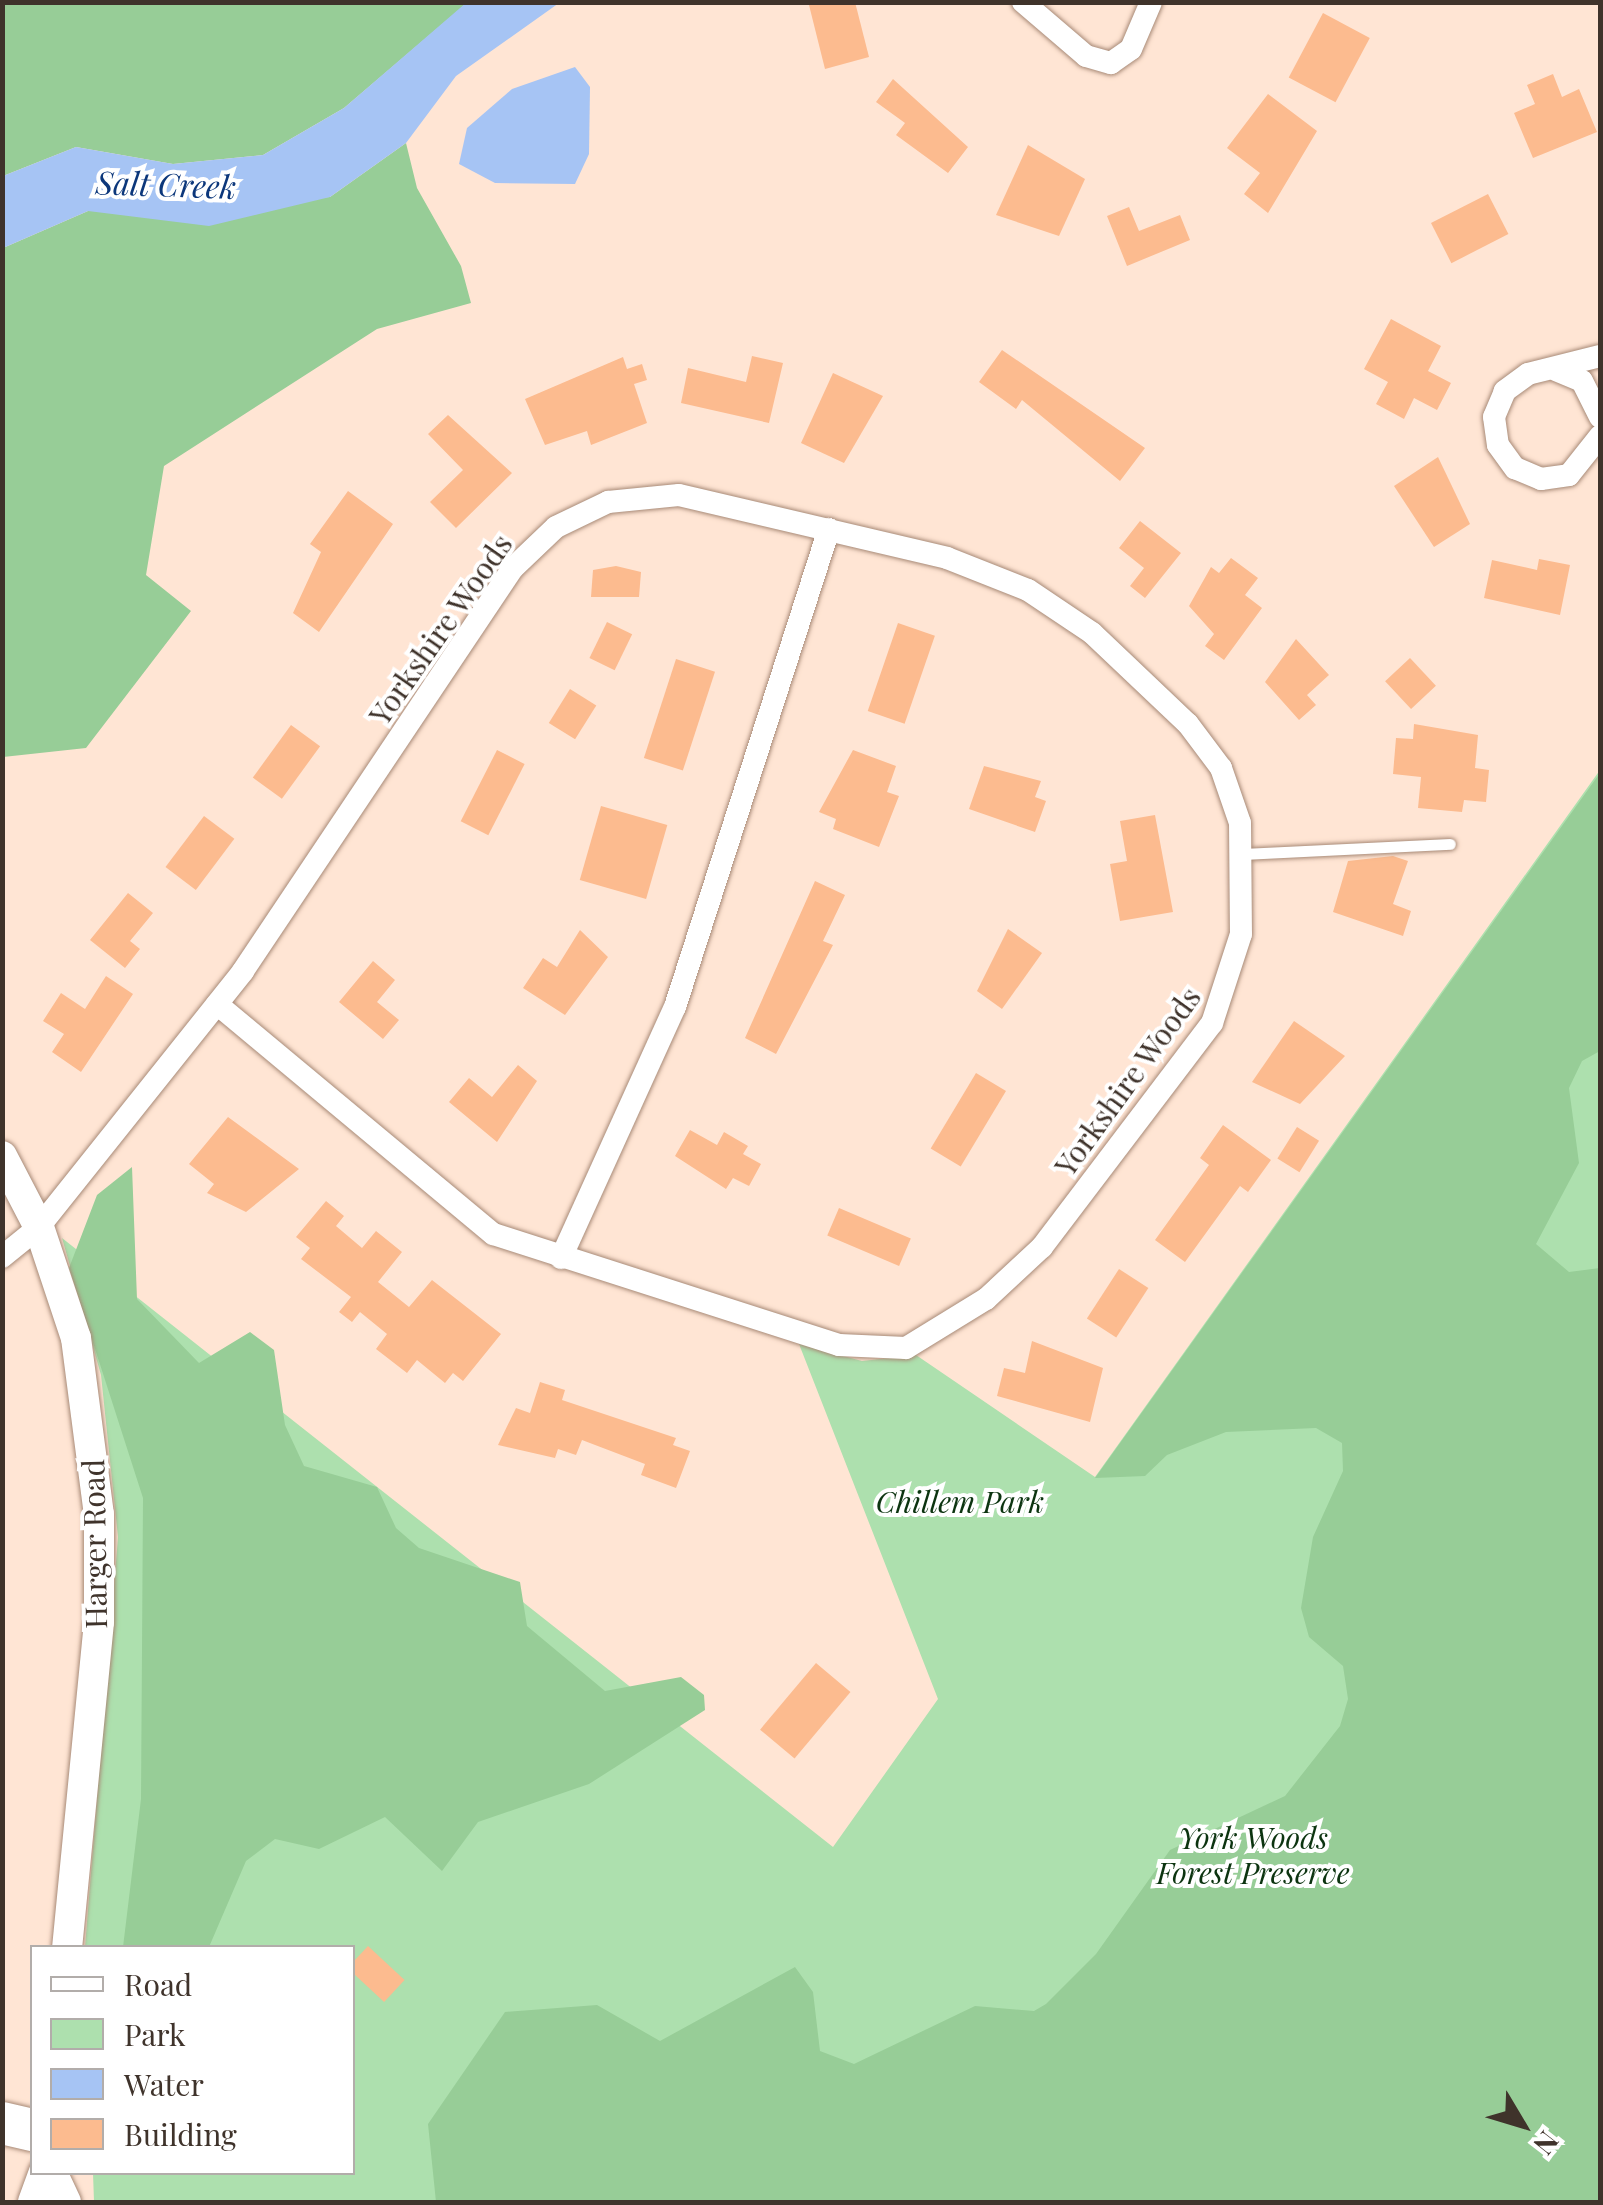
<!DOCTYPE html>
<html>
<head>
<meta charset="utf-8">
<style>
  body { margin:0 }
  #map { position:relative; width:1603px; height:2205px; overflow:hidden; background:#ffe5d4; font-family:"Playfair Display",serif }
  div>[style] { position:absolute }
  .green>* { inset:0; background:#ade0ae }
  .forest>* { inset:0; background:#97cd97 }
  .water>* { inset:0; background:#a6c4f4 }
  .building>* { inset:0; background:#fcbb8f; transform-origin:0 0 }
  .roads { filter:drop-shadow(0 0 2px #a88a77) drop-shadow(0 0 2px #a88a77) }
  .service>* { height:11px; margin:-5.5px; padding:0 5.5px; transform-origin:5.5px; border-radius:5.5px; background:#fff }
  .minor>* { height:22px; margin:-11px; padding:0 11px; transform-origin:11px; border-radius:11px; background:#fff }
  .tertiary>* { height:30px; margin:-15px; padding:0 15px; transform-origin:15px; border-radius:15px; background:#fff }
  .motorway>* { height:42px; margin:-21px; padding:0 21px; transform-origin:21px; border-radius:21px; background:#fff }
  span { translate:-50% -50%; white-space:nowrap; text-align:center; line-height:1.15; -webkit-text-stroke:8px #fff; paint-order:stroke }
  .street-label { font-size:30px; color:#3f332b }
  .park-label { font-size:30px; color:#0c3410; font-style:italic }
  .water-label { font-size:32px; color:#0c377b; font-style:italic }
  .frame { position:absolute; inset:0; border:5px solid #3f332b; pointer-events:none }
  .legend { position:absolute; left:30px; top:1945px; width:325px; height:230px; box-sizing:border-box; background:#fff; border:2px solid #b2adaa; margin:0; padding:12px 18px; list-style:none; font-size:30px; color:#3f332b }
  .legend li { display:flex; align-items:center; gap:20px; height:50px }
  .legend b { width:50px; border:2px solid #b2adaa }
  .north { position:absolute; left:1473px; top:2075px; width:100px; height:100px; -webkit-text-stroke:8px #fff; paint-order:stroke; rotate:128deg; font-size:28px; font-weight:700; line-height:40px; text-align:center; color:#3f332b }
  .north::after { content:''; display:block; margin:auto; width:35px; height:45px; background:#3f332b; clip-path:polygon(50% 0,100% 100%,50% 72%,0 100%) }
</style>
</head>
<body>
<div id="map">
  <div class="green">
    <i style="clip-path:polygon(1600px 770px,1600px 2202px,94px 2202px,93px 2173px,352px 2172px,352px 1948px,85px 1947px,118px 1537px,101px 1375px,62px 1238px,833px 1847px,938px 1699px,799px 1344px,862px 1361px,916px 1355px,1095px 1477px)"></i>
  </div>
  <div class="forest">
    <i style="clip-path:polygon(3px 3px,467px 3px,344px 108px,263px 155px,173px 164px,76px 147px,3px 176px)"></i>
    <i style="clip-path:polygon(406px 143px,417px 188px,461px 266px,471px 303px,377px 329px,164px 466px,146px 575px,191px 611px,86px 748px,3px 757px,3px 248px,88px 211px,330px 197px)"></i>
    <i style="clip-path:polygon(1600px 773px,1600px 1051px,1582px 1061px,1569px 1088px,1579px 1163px,1536px 1244px,1569px 1272px,1600px 1268px,1600px 2202px,436px 2202px,428px 2124px,505px 2012px,597px 2005px,660px 2041px,795px 1967px,813px 1992px,820px 2051px,854px 2064px,975px 2006px,1034px 2011px,1046px 2004px,1096px 1954px,1170px 1850px,1285px 1796px,1340px 1726px,1348px 1699px,1343px 1666px,1309px 1637px,1301px 1608px,1313px 1537px,1343px 1471px,1342px 1443px,1316px 1428px,1226px 1432px,1167px 1455px,1145px 1476px,1095px 1478px)"></i>
    <i style="clip-path:polygon(132px 1167px,137px 1299px,199px 1363px,250px 1332px,274px 1350px,285px 1425px,304px 1466px,377px 1487px,396px 1528px,419px 1548px,520px 1582px,527px 1626px,605px 1691px,681px 1677px,704px 1695px,705px 1710px,589px 1784px,478px 1822px,442px 1871px,385px 1817px,319px 1849px,275px 1839px,246px 1861px,209px 1947px,123px 1947px,141px 1799px,143px 1498px,69px 1268px,97px 1195px)"></i>
  </div>
  <div class="water">
    <i style="clip-path:polygon(467px 2px,559px 3px,456px 76px,406px 143px,330px 197px,209px 226px,88px 211px,3px 248px,3px 176px,76px 147px,173px 164px,263px 155px,344px 108px)"></i>
    <i style="clip-path:polygon(575px 67px,590px 87px,589px 154px,575px 184px,495px 183px,459px 164px,467px 128px,512px 89px)"></i>
  </div>
  <div class="building">
    <i style="clip-path:polygon(820px 2px,855px 2px,869px 57px,825px 69px,809px 5px)"></i>
    <i style="left:1323px;top:13px;width:53px;height:73px;rotate:28deg"></i>
    <i style="clip-path:polygon(1553px 74px,1562px 97px,1579px 89px,1597px 132px,1533px 158px,1514px 113px,1535px 104px,1527px 85px)"></i>
    <i style="clip-path:polygon(893px 79px,968px 147px,948px 173px,896px 135px,905px 123px,876px 102px)"></i>
    <i style="clip-path:polygon(1268px 94px,1317px 131px,1268px 213px,1244px 194px,1260px 173px,1227px 148px)"></i>
    <i style="clip-path:polygon(1028px 145px,1085px 179px,1059px 236px,996px 215px)"></i>
    <i style="left:1488px;top:194px;width:45px;height:64px;rotate:63deg"></i>
    <i style="clip-path:polygon(1129px 207px,1139px 231px,1180px 215px,1190px 240px,1127px 266px,1107px 216px)"></i>
    <i style="clip-path:polygon(1391px 319px,1441px 346px,1428px 371px,1451px 383px,1437px 410px,1414px 398px,1404px 419px,1376px 404px,1388px 382px,1364px 369px)"></i>
    <i style="clip-path:polygon(1002px 350px,1145px 448px,1120px 481px,1022px 400px,1016px 409px,979px 382px)"></i>
    <i style="clip-path:polygon(752px 356px,783px 363px,769px 423px,681px 403px,688px 368px,746px 382px)"></i>
    <i style="clip-path:polygon(623px 357px,627px 369px,642px 364px,647px 380px,634px 384px,647px 423px,591px 445px,587px 431px,545px 445px,525px 399px)"></i>
    <i style="clip-path:polygon(833px 373px,883px 396px,844px 463px,801px 443px)"></i>
    <i style="clip-path:polygon(448px 415px,512px 473px,456px 528px,430px 502px,463px 470px,428px 434px)"></i>
    <i style="clip-path:polygon(1438px 457px,1470px 524px,1434px 547px,1394px 486px)"></i>
    <i style="clip-path:polygon(348px 491px,393px 524px,319px 632px,293px 613px,321px 552px,310px 544px)"></i>
    <i style="clip-path:polygon(1140px 521px,1181px 553px,1145px 598px,1130px 586px,1144px 568px,1119px 548px)"></i>
    <i style="clip-path:polygon(1231px 558px,1258px 578px,1245px 595px,1262px 608px,1224px 660px,1205px 646px,1214px 634px,1189px 606px,1211px 567px,1219px 573px)"></i>
    <i style="clip-path:polygon(1539px 559px,1570px 565px,1560px 615px,1484px 598px,1492px 560px,1537px 570px)"></i>
    <i style="clip-path:polygon(616px 566px,641px 572px,639px 597px,591px 597px,593px 570px)"></i>
    <i style="left:607px;top:622px;width:28px;height:40px;rotate:26deg"></i>
    <i style="left:898px;top:623px;width:39px;height:93px;rotate:19deg"></i>
    <i style="clip-path:polygon(1296px 639px,1329px 675px,1307px 695px,1316px 705px,1299px 720px,1265px 682px)"></i>
    <i style="left:1410px;top:658px;width:38px;height:34px;rotate:47deg"></i>
    <i style="left:676px;top:659px;width:41px;height:104px;rotate:18deg"></i>
    <i style="left:570px;top:689px;width:31px;height:40px;rotate:32deg"></i>
    <i style="clip-path:polygon(1414px 724px,1478px 735px,1475px 768px,1489px 770px,1486px 802px,1464px 800px,1462px 812px,1418px 808px,1421px 777px,1393px 774px,1396px 738px,1413px 739px)"></i>
    <i style="left:291px;top:725px;width:36px;height:65px;rotate:36deg"></i>
    <i style="left:497px;top:750px;width:31px;height:80px;rotate:27deg"></i>
    <i style="clip-path:polygon(853px 750px,896px 766px,887px 792px,899px 796px,879px 847px,833px 829px,836px 819px,819px 812px)"></i>
    <i style="clip-path:polygon(984px 766px,1041px 781px,1035px 797px,1046px 801px,1035px 832px,969px 809px)"></i>
    <i style="left:601px;top:806px;width:69px;height:77px;rotate:16deg"></i>
    <i style="clip-path:polygon(1155px 815px,1173px 912px,1120px 921px,1110px 864px,1127px 861px,1120px 821px)"></i>
    <i style="left:204px;top:816px;width:38px;height:64px;rotate:37deg"></i>
    <i style="clip-path:polygon(1393px 856px,1408px 861px,1393px 904px,1411px 911px,1403px 936px,1333px 912px,1348px 861px)"></i>
    <i style="clip-path:polygon(815px 881px,845px 895px,823px 941px,833px 945px,776px 1054px,745px 1038px)"></i>
    <i style="clip-path:polygon(128px 893px,153px 913px,130px 941px,140px 949px,125px 968px,90px 940px)"></i>
    <i style="clip-path:polygon(1008px 929px,1042px 953px,1002px 1009px,977px 991px)"></i>
    <i style="clip-path:polygon(580px 930px,608px 957px,565px 1015px,523px 988px,543px 958px,557px 967px)"></i>
    <i style="clip-path:polygon(373px 961px,395px 980px,377px 1002px,399px 1020px,383px 1039px,339px 1002px)"></i>
    <i style="clip-path:polygon(106px 976px,133px 994px,81px 1072px,52px 1052px,64px 1034px,43px 1021px,61px 993px,85px 1009px)"></i>
    <i style="clip-path:polygon(1294px 1021px,1345px 1056px,1300px 1104px,1252px 1082px)"></i>
    <i style="clip-path:polygon(518px 1065px,537px 1081px,497px 1142px,449px 1102px,469px 1078px,492px 1097px)"></i>
    <i style="left:976px;top:1073px;width:35px;height:88px;rotate:31deg"></i>
    <i style="clip-path:polygon(228px 1117px,299px 1169px,246px 1212px,207px 1193px,214px 1184px,189px 1164px)"></i>
    <i style="clip-path:polygon(1223px 1125px,1271px 1160px,1248px 1192px,1240px 1186px,1185px 1262px,1155px 1240px,1209px 1165px,1200px 1158px)"></i>
    <i style="left:1297px;top:1127px;width:26px;height:37px;rotate:32deg"></i>
    <i style="clip-path:polygon(690px 1130px,717px 1145px,724px 1132px,748px 1146px,743px 1154px,761px 1164px,749px 1186px,733px 1178px,726px 1189px,675px 1156px)"></i>
    <i style="clip-path:polygon(326px 1201px,344px 1216px,336px 1226px,362px 1248px,376px 1231px,402px 1252px,378px 1282px,409px 1307px,432px 1280px,501px 1334px,463px 1381px,453px 1373px,445px 1383px,417px 1360px,407px 1373px,376px 1349px,387px 1334px,360px 1312px,352px 1322px,339px 1312px,351px 1297px,301px 1259px,310px 1248px,296px 1237px)"></i>
    <i style="left:839px;top:1208px;width:78px;height:30px;rotate:23deg"></i>
    <i style="left:1119px;top:1269px;width:35px;height:59px;rotate:33deg"></i>
    <i style="clip-path:polygon(1032px 1341px,1103px 1368px,1090px 1422px,997px 1396px,1004px 1368px,1025px 1373px)"></i>
    <i style="clip-path:polygon(540px 1382px,565px 1390px,562px 1400px,676px 1438px,673px 1445px,690px 1451px,676px 1488px,641px 1475px,645px 1464px,582px 1440px,576px 1455px,558px 1449px,555px 1458px,498px 1445px,516px 1408px,530px 1413px)"></i>
    <i style="left:816px;top:1663px;width:45px;height:87px;rotate:40deg"></i>
    <i style="left:368px;top:1946px;width:50px;height:30px;rotate:43deg"></i>
  </div>
  <div class="roads">
    <div class="service">
      <i style="left:1243px;top:854px;width:207px;rotate:-2.8deg"></i>
    </div>
    <div class="minor">
      <i style="left:1023px;top:2px;width:83px;rotate:40.6deg"></i>
      <i style="left:1086px;top:56px;width:26px;rotate:16deg"></i>
      <i style="left:1111px;top:63px;width:24px;rotate:-35deg"></i>
      <i style="left:1131px;top:49px;width:51px;rotate:-66.9deg"></i>
      <i style="left:1600px;top:356px;width:74px;rotate:166deg"></i>
      <i style="left:1528px;top:374px;width:29px;rotate:144deg"></i>
      <i style="left:1505px;top:391px;width:28px;rotate:113deg"></i>
      <i style="left:1494px;top:417px;width:28px;rotate:82deg"></i>
      <i style="left:1498px;top:445px;width:29px;rotate:54deg"></i>
      <i style="left:1515px;top:468px;width:28px;rotate:23deg"></i>
      <i style="left:1541px;top:479px;width:28px;rotate:-8deg"></i>
      <i style="left:1569px;top:475px;width:50px;rotate:-51.5deg"></i>
      <i style="left:1556px;top:370px;width:28px;rotate:23deg"></i>
      <i style="left:1582px;top:381px;width:40px;rotate:63.4deg"></i>
      <i style="left:2px;top:1257px;width:48px;rotate:-39deg"></i>
      <i style="left:39px;top:1227px;width:327px;rotate:-51.4deg"></i>
      <i style="left:243px;top:971px;width:485px;rotate:-56.2deg"></i>
      <i style="left:513px;top:568px;width:59px;rotate:-43.6deg"></i>
      <i style="left:556px;top:527px;width:58px;rotate:-25.7deg"></i>
      <i style="left:608px;top:502px;width:71px;rotate:-5.6deg"></i>
      <i style="left:679px;top:495px;width:275px;rotate:13.2deg"></i>
      <i style="left:947px;top:558px;width:87px;rotate:21.6deg"></i>
      <i style="left:1028px;top:590px;width:77px;rotate:33.9deg"></i>
      <i style="left:1092px;top:633px;width:132px;rotate:43.5deg"></i>
      <i style="left:1188px;top:724px;width:55px;rotate:53.1deg"></i>
      <i style="left:1221px;top:768px;width:58px;rotate:70.9deg"></i>
      <i style="left:1240px;top:823px;width:111px;rotate:89.5deg"></i>
      <i style="left:1241px;top:934px;width:94px;rotate:108deg"></i>
      <i style="left:1212px;top:1023px;width:281px;rotate:127.2deg"></i>
      <i style="left:1042px;top:1247px;width:76px;rotate:137.1deg"></i>
      <i style="left:986px;top:1299px;width:94px;rotate:148.5deg"></i>
      <i style="left:906px;top:1348px;width:67px;rotate:-177.4deg"></i>
      <i style="left:839px;top:1345px;width:363px;rotate:-162.2deg"></i>
      <i style="left:493px;top:1234px;width:359px;rotate:-140.2deg"></i>
      <i style="left:561px;top:1258px;width:276px;rotate:-65.6deg"></i>
      <i style="left:675px;top:1007px;width:502px;rotate:-72.14deg"></i>
    </div>
    <div class="tertiary">
      <i style="left:2px;top:1156px;width:80px;rotate:62.5deg"></i>
      <i style="left:39px;top:1227px;width:117px;rotate:71.6deg"></i>
      <i style="left:76px;top:1338px;width:177px;rotate:82.6deg"></i>
      <i style="left:99px;top:1514px;width:108px;rotate:90deg"></i>
      <i style="left:99px;top:1622px;width:328px;rotate:95.6deg"></i>
      <i style="left:52px;top:2172px;width:33px;rotate:65deg"></i>
      <i style="left:33px;top:2202px;width:32px;rotate:-70deg"></i>
    </div>
    <div class="motorway">
      <i style="left:2px;top:2123px;width:31px;rotate:13deg"></i>
    </div>
  </div>
  <div class="street-label">
    <span style="left:440px;top:629px;rotate:-55deg">Yorkshire Woods</span>
    <span style="left:1127px;top:1081px;rotate:-54deg">Yorkshire Woods</span>
    <span style="left:94px;top:1544px;rotate:-91deg">Harger Road</span>
  </div>
  <div class="park-label">
    <span style="left:960px;top:1501px">Chillem Park</span>
    <span style="left:1253px;top:1854px">York Woods<br>Forest Preserve</span>
  </div>
  <div class="water-label">
    <span style="left:166px;top:184px;rotate:2deg">Salt Creek</span>
  </div>
  <div class="frame"></div>
  <ul class="legend">
  <li><b style="height:12px;background:#fff"></b>Road</li>
  <li><b style="height:28px;background:#ade0ae"></b>Park</li>
  <li><b style="height:28px;background:#a6c4f4"></b>Water</li>
  <li><b style="height:28px;background:#fcbb8f"></b>Building</li>
  </ul>
  <div class="north">N</div>
</div>
</body>
</html>
